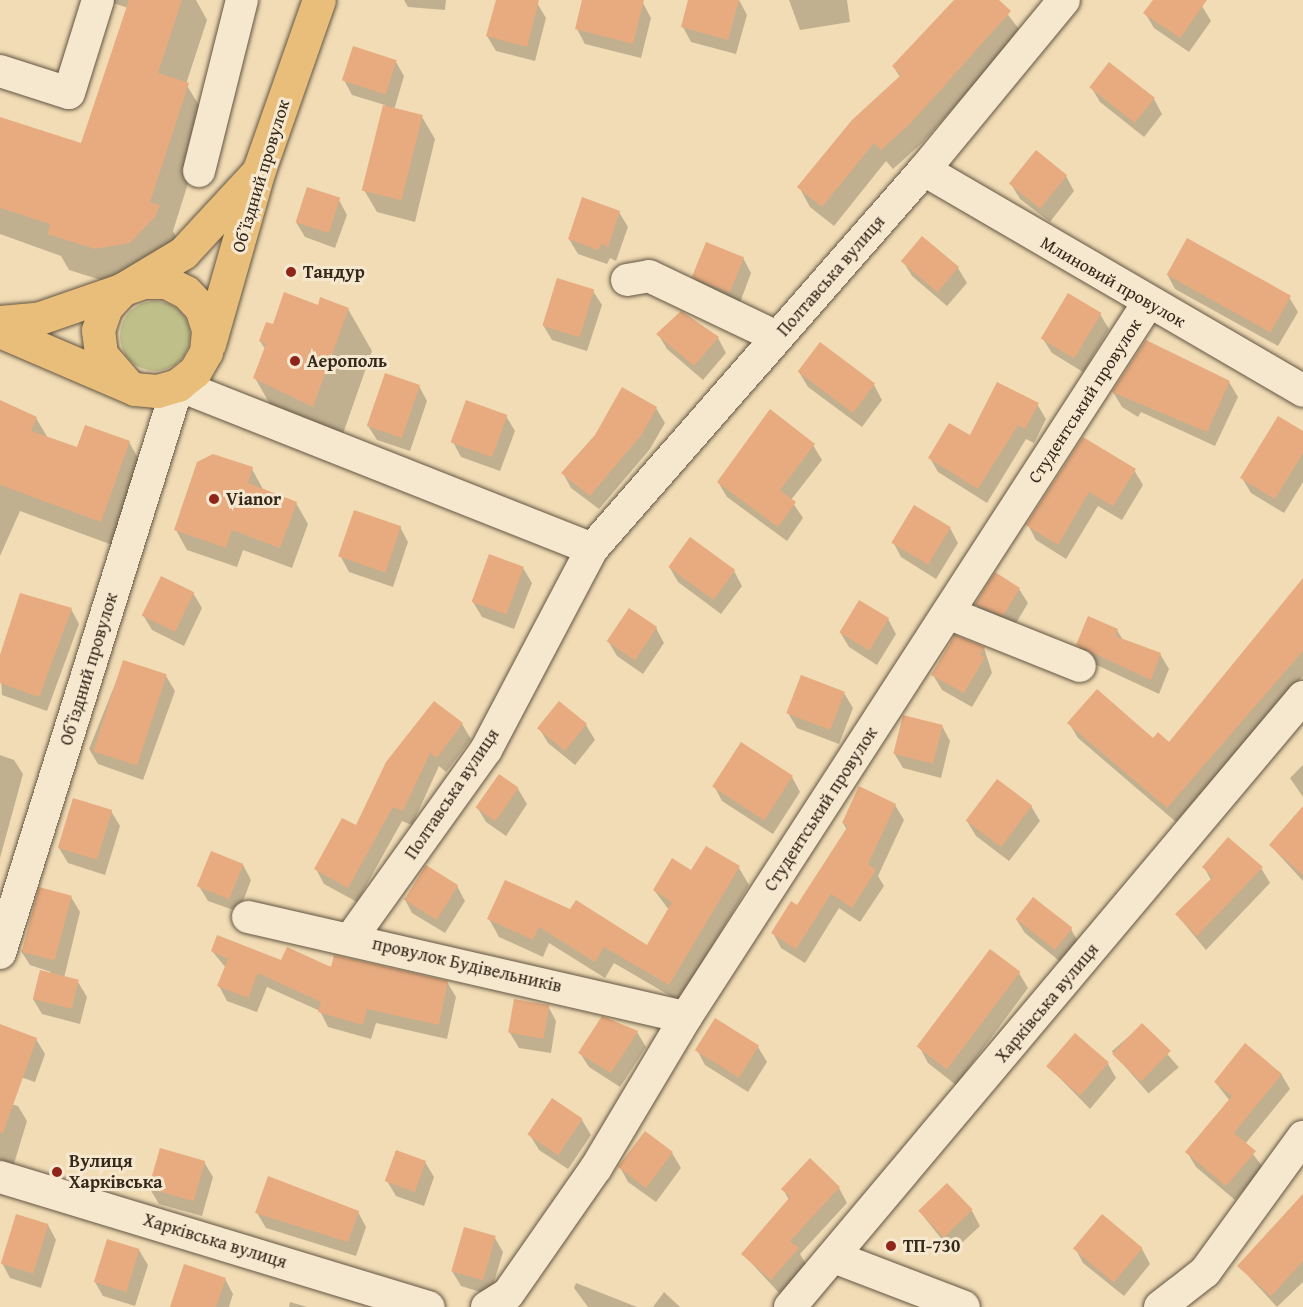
<!DOCTYPE html>
<html>
<head>
<meta charset="utf-8">
<style>
  body { margin:0 }
  #map { position:relative; width:1303px; height:1307px; overflow:hidden; background:#f1dcb5; font-family:"Gentium Book Plus",serif }
  div>[style] { position:absolute }
  .green>* { inset:0; background:#bfbf8a }
  .round { border-radius:50% }
  .shadow>* { inset:0; background:#0003; transform-origin:0 0 }
  .building>* { inset:0; background:#e7ab7f; transform-origin:0 0 }
  .roads { filter:drop-shadow(0 0 2px #635542) drop-shadow(0 0 2px #635542) }
  .minor>* { height:32px; margin:-16px; padding:0 16px; transform-origin:16px; border-radius:16px; background:#f6e8cf }
  .major>* { height:33px; margin:-16.5px; padding:0 16.5px; transform-origin:16.5px; border-radius:16.5px; background:#e8be7a }
  .dots>* { width:16px; height:16px; translate:-50% -50%; box-sizing:border-box; border:3px solid #f6e8cf; border-radius:50% }
  span { translate:-50% -50%; white-space:nowrap; text-align:center; line-height:1.15; -webkit-text-stroke:6px #f6e8cf; paint-order:stroke }
  .street-label { font-size:18px; color:#34281b }
  .poi-label { font-size:18px; color:#34281b; font-weight:700 }
  .left { translate:0 -50%; text-align:left }
</style>
</head>
<body>
<div id="map">
  <div class="green">
    <i class="round" style="left:120px;top:301px;width:70px;height:70px"></i>
  </div>
  <div class="shadow">
    <i style="clip-path:polygon(104px 0,196px 0,207px 20px,186px 84px,208px 120px,173px 231px,179px 242px,117px 285px,69px 270px,61px 256px,0 234px,0 119px,82px 145px,128px 8px)"></i>
    <i style="clip-path:polygon(404px 0,446px 0,445px 10px,408px 7px)"></i>
    <i style="clip-path:polygon(497px 0,537px 3px,546px 18px,535px 61px,496px 51px,487px 36px)"></i>
    <i style="clip-path:polygon(583px 0,643px 3px,651px 18px,641px 58px,585px 44px,577px 29px)"></i>
    <i style="clip-path:polygon(690px 0,739px 0,747px 15px,736px 54px,691px 42px,683px 27px)"></i>
    <i style="clip-path:polygon(789px 0,847px 0,850px 22px,800px 30px)"></i>
    <i style="clip-path:polygon(956px 0,997px 0,1021px 32px,922px 143px,893px 169px,886px 161px,834px 226px,810px 207px,799px 187px,900px 77px,893px 66px)"></i>
    <i style="clip-path:polygon(1155px 0,1194px 0,1202px 6px,1211px 21px,1189px 52px,1154px 28px,1145px 13px)"></i>
    <i style="clip-path:polygon(396px 62px,404px 76px,394px 110px,422px 117px,435px 139px,415px 222px,377px 212px,364px 190px,385px 105px,352px 95px,344px 80px)"></i>
    <i style="clip-path:polygon(1091px 87px,1154px 99px,1162px 114px,1144px 137px,1100px 102px)"></i>
    <i style="clip-path:polygon(1066px 176px,1074px 191px,1050px 222px,1020px 199px,1011px 184px)"></i>
    <i style="clip-path:polygon(339px 200px,347px 215px,335px 248px,305px 237px,296px 222px)"></i>
    <i style="clip-path:polygon(619px 212px,628px 227px,616px 261px,610px 258px,607px 264px,578px 254px,569px 239px)"></i>
    <i style="clip-path:polygon(707px 244px,743px 258px,751px 273px,738px 308px,703px 292px,694px 277px)"></i>
    <i style="clip-path:polygon(903px 261px,958px 268px,967px 283px,947px 306px,912px 276px)"></i>
    <i style="clip-path:polygon(1167px 274px,1289px 297px,1298px 312px,1278px 346px,1175px 289px)"></i>
    <i style="clip-path:polygon(593px 291px,602px 305px,587px 351px,552px 340px,543px 325px)"></i>
    <i style="clip-path:polygon(318px 307px,348px 309px,372px 351px,338px 448px,279px 420px,255px 378px,265px 349px,260px 341px,273px 326px)"></i>
    <i style="clip-path:polygon(1100px 314px,1109px 329px,1083px 372px,1052px 353px,1043px 339px)"></i>
    <i style="clip-path:polygon(658px 334px,718px 338px,726px 353px,703px 380px,667px 349px)"></i>
    <i style="clip-path:polygon(799px 372px,874px 385px,882px 400px,862px 427px,808px 387px)"></i>
    <i style="clip-path:polygon(1229px 382px,1238px 397px,1215px 446px,1141px 412px,1138px 417px,1122px 407px,1113px 392px)"></i>
    <i style="clip-path:polygon(419px 386px,427px 401px,410px 451px,377px 440px,368px 426px)"></i>
    <i style="clip-path:polygon(0 402px,36px 418px,48px 438px,78px 449px,129px 442px,143px 467px,115px 546px,20px 511px,0 556px)"></i>
    <i style="clip-path:polygon(1037px 404px,1046px 419px,1034px 443px,1026px 439px,987px 503px,938px 472px,930px 458px)"></i>
    <i style="clip-path:polygon(656px 408px,665px 423px,650px 449px,599px 509px,571px 488px,563px 473px)"></i>
    <i style="clip-path:polygon(506px 416px,515px 431px,500px 471px,461px 457px,453px 442px)"></i>
    <i style="clip-path:polygon(1303px 433px,1303px 482px,1284px 513px,1251px 493px,1242px 478px)"></i>
    <i style="clip-path:polygon(1083px 439px,1134px 470px,1143px 485px,1122px 520px,1098px 506px,1066px 559px,1036px 540px,1028px 525px)"></i>
    <i style="clip-path:polygon(813px 445px,822px 460px,791px 500px,803px 518px,787px 541px,727px 497px,718px 482px)"></i>
    <i style="clip-path:polygon(252px 469px,264px 491px,296px 503px,308px 524px,292px 568px,243px 550px,237px 567px,187px 550px,176px 530px)"></i>
    <i style="clip-path:polygon(400px 527px,408px 542px,393px 587px,349px 572px,341px 557px)"></i>
    <i style="clip-path:polygon(950px 528px,958px 543px,936px 579px,901px 557px,893px 542px)"></i>
    <i style="clip-path:polygon(523px 568px,532px 583px,514px 629px,482px 617px,473px 602px)"></i>
    <i style="clip-path:polygon(670px 568px,734px 571px,742px 586px,721px 614px,678px 582px)"></i>
    <i style="clip-path:polygon(1019px 589px,1028px 603px,1012px 630px,985px 619px,976px 604px)"></i>
    <i style="clip-path:polygon(193px 593px,202px 608px,184px 646px,152px 630px,143px 615px)"></i>
    <i style="clip-path:polygon(1303px 593px,1303px 676px,1176px 822px,1078px 738px,1069px 723px,1170px 745px)"></i>
    <i style="clip-path:polygon(71px 609px,79px 624px,47px 711px,2px 695px,0 658px)"></i>
    <i style="clip-path:polygon(888px 619px,896px 634px,877px 665px,849px 647px,840px 632px)"></i>
    <i style="clip-path:polygon(656px 628px,664px 643px,643px 674px,617px 656px,608px 641px)"></i>
    <i style="clip-path:polygon(1117px 630px,1123px 640px,1160px 654px,1169px 669px,1159px 694px,1086px 660px,1078px 645px)"></i>
    <i style="clip-path:polygon(984px 648px,992px 673px,972px 707px,942px 690px,933px 675px)"></i>
    <i style="clip-path:polygon(124px 662px,166px 676px,175px 691px,143px 780px,98px 764px,89px 749px)"></i>
    <i style="clip-path:polygon(844px 693px,853px 708px,839px 744px,797px 728px,788px 713px)"></i>
    <i style="clip-path:polygon(462px 724px,471px 739px,446px 772px,439px 766px,412px 825px,402px 821px,357px 902px,324px 884px,316px 869px,357px 827px,387px 763px)"></i>
    <i style="clip-path:polygon(586px 725px,595px 740px,575px 765px,548px 743px,539px 728px)"></i>
    <i style="clip-path:polygon(942px 726px,950px 741px,941px 778px,903px 768px,894px 753px)"></i>
    <i style="clip-path:polygon(0 755px,14px 760px,23px 774px,0 858px)"></i>
    <i style="clip-path:polygon(1303px 765px,1303px 797px,1290px 778px)"></i>
    <i style="clip-path:polygon(792px 777px,800px 792px,773px 834px,722px 801px,714px 786px)"></i>
    <i style="clip-path:polygon(518px 789px,527px 804px,506px 836px,486px 822px,477px 807px)"></i>
    <i style="clip-path:polygon(895px 805px,904px 820px,878px 876px,884px 886px,860px 922px,839px 908px,805px 963px,781px 948px,773px 933px,797px 907px,847px 830px,843px 823px)"></i>
    <i style="clip-path:polygon(1031px 806px,1040px 821px,1009px 861px,976px 836px,967px 821px)"></i>
    <i style="clip-path:polygon(111px 811px,120px 826px,105px 875px,68px 863px,59px 848px)"></i>
    <i style="clip-path:polygon(1303px 815px,1303px 881px,1270px 845px)"></i>
    <i style="clip-path:polygon(243px 865px,251px 880px,239px 912px,208px 901px,199px 886px)"></i>
    <i style="clip-path:polygon(1204px 867px,1261px 868px,1270px 883px,1206px 950px,1177px 915px,1211px 880px)"></i>
    <i style="clip-path:polygon(739px 868px,749px 885px,679px 1001px,614px 963px,605px 978px,549px 943px,543px 957px,499px 937px,489px 919px,506px 882px,647px 947px,669px 910px,654px 890px,692px 872px)"></i>
    <i style="clip-path:polygon(457px 886px,465px 901px,445px 933px,412px 913px,404px 898px)"></i>
    <i style="clip-path:polygon(71px 897px,80px 912px,64px 978px,78px 982px,87px 997px,80px 1024px,42px 1014px,33px 999px,51px 972px,30px 965px,21px 951px)"></i>
    <i style="clip-path:polygon(1016px 919px,1071px 929px,1079px 944px,1063px 964px,1025px 933px)"></i>
    <i style="clip-path:polygon(212px 951px,447px 982px,456px 997px,447px 1039px,376px 1023px,371px 1039px,328px 1027px,320px 1011px,267px 987px,257px 1012px,227px 1001px,219px 986px,226px 968px)"></i>
    <i style="clip-path:polygon(1019px 973px,1028px 988px,956px 1085px,928px 1063px,920px 1048px)"></i>
    <i style="clip-path:polygon(548px 1006px,556px 1021px,551px 1053px,519px 1048px,510px 1033px)"></i>
    <i style="left:1142px;top:1025px;width:56px;height:40px;rotate:49deg"></i>
    <i style="clip-path:polygon(0 1030px,36px 1039px,45px 1054px,35px 1082px,0 1070px)"></i>
    <i style="clip-path:polygon(637px 1032px,646px 1047px,620px 1087px,589px 1067px,580px 1053px)"></i>
    <i style="clip-path:polygon(758px 1047px,767px 1062px,748px 1092px,705px 1065px,697px 1050px)"></i>
    <i style="clip-path:polygon(1108px 1064px,1116px 1078px,1090px 1109px,1048px 1066px)"></i>
    <i style="clip-path:polygon(1281px 1074px,1290px 1089px,1245px 1144px,1263px 1167px,1235px 1200px,1196px 1167px,1187px 1152px,1230px 1101px,1215px 1082px)"></i>
    <i style="clip-path:polygon(0 1101px,18px 1106px,27px 1121px,13px 1167px,0 1163px)"></i>
    <i style="clip-path:polygon(582px 1120px,591px 1135px,568px 1169px,539px 1150px,530px 1135px)"></i>
    <i style="clip-path:polygon(645px 1133px,672px 1153px,681px 1168px,656px 1202px,628px 1182px,620px 1167px)"></i>
    <i style="clip-path:polygon(204px 1162px,213px 1177px,202px 1216px,159px 1204px,150px 1189px)"></i>
    <i style="clip-path:polygon(425px 1162px,434px 1177px,424px 1206px,396px 1196px,387px 1181px)"></i>
    <i style="clip-path:polygon(839px 1188px,847px 1203px,800px 1254px,806px 1264px,780px 1294px,743px 1254px,789px 1200px,783px 1189px)"></i>
    <i style="clip-path:polygon(1303px 1194px,1303px 1282px,1277px 1307px,1239px 1266px)"></i>
    <i style="clip-path:polygon(972px 1211px,980px 1226px,952px 1252px,920px 1212px)"></i>
    <i style="clip-path:polygon(358px 1212px,366px 1227px,356px 1256px,266px 1228px,257px 1213px)"></i>
    <i style="clip-path:polygon(48px 1225px,56px 1240px,41px 1288px,10px 1278px,2px 1263px)"></i>
    <i style="clip-path:polygon(495px 1238px,503px 1252px,490px 1295px,461px 1286px,452px 1271px)"></i>
    <i style="clip-path:polygon(1075px 1248px,1142px 1249px,1150px 1264px,1124px 1296px,1083px 1263px)"></i>
    <i style="clip-path:polygon(139px 1250px,148px 1265px,135px 1306px,103px 1296px,95px 1282px)"></i>
    <i style="clip-path:polygon(225px 1279px,233px 1294px,229px 1307px,172px 1307px)"></i>
    <i style="clip-path:polygon(576px 1283px,637px 1307px,588px 1307px,574px 1288px)"></i>
    <i style="clip-path:polygon(664px 1292px,680px 1307px,653px 1307px)"></i>
    <i style="clip-path:polygon(290px 1302px,307px 1307px,289px 1307px)"></i>
  </div>
  <div class="building">
    <i style="clip-path:polygon(129px 0,182px 0,158px 73px,189px 83px,150px 202px,160px 205px,155px 217px,130px 243px,95px 249px,47px 234px,50px 224px,0 208px,0 117px,81px 143px)"></i>
    <i style="clip-path:polygon(496px 0,539px 0,527px 47px,486px 36px)"></i>
    <i style="clip-path:polygon(582px 0,644px 0,633px 44px,575px 29px)"></i>
    <i style="clip-path:polygon(688px 0,739px 0,728px 40px,681px 27px)"></i>
    <i style="clip-path:polygon(954px 0,999px 0,1011px 11px,911px 123px,881px 150px,874px 143px,822px 207px,797px 187px,852px 120px,901px 75px,892px 66px)"></i>
    <i style="clip-path:polygon(1153px 0,1207px 0,1180px 38px,1143px 13px)"></i>
    <i style="left:353px;top:46px;width:46px;height:36px;rotate:18deg"></i>
    <i style="left:1109px;top:62px;width:58px;height:32px;rotate:38deg"></i>
    <i style="left:383px;top:105px;width:41px;height:88px;rotate:14deg"></i>
    <i style="left:1036px;top:150px;width:40px;height:43px;rotate:39deg"></i>
    <i style="left:307px;top:187px;width:35px;height:37px;rotate:18deg"></i>
    <i style="clip-path:polygon(582px 197px,620px 211px,608px 247px,602px 244px,598px 250px,568px 239px)"></i>
    <i style="left:922px;top:236px;width:48px;height:33px;rotate:40deg"></i>
    <i style="left:1187px;top:238px;width:119px;height:42px;rotate:29deg"></i>
    <i style="left:706px;top:242px;width:41px;height:38px;rotate:22deg"></i>
    <i style="left:557px;top:278px;width:39px;height:50px;rotate:17deg"></i>
    <i style="clip-path:polygon(284px 292px,318px 305px,320px 297px,349px 308px,313px 407px,253px 378px,266px 344px,259px 341px,266px 322px,273px 324px)"></i>
    <i style="left:1068px;top:293px;width:39px;height:53px;rotate:31deg"></i>
    <i style="clip-path:polygon(681px 311px,719px 337px,694px 366px,656px 334px)"></i>
    <i style="clip-path:polygon(1146px 340px,1230px 381px,1207px 432px,1112px 392px)"></i>
    <i style="left:820px;top:342px;width:69px;height:37px;rotate:37deg"></i>
    <i style="left:385px;top:373px;width:37px;height:56px;rotate:19deg"></i>
    <i style="clip-path:polygon(997px 382px,1039px 403px,1025px 429px,1018px 425px,978px 489px,928px 458px,949px 423px,970px 435px)"></i>
    <i style="clip-path:polygon(622px 387px,657px 407px,642px 434px,590px 496px,561px 473px,595px 435px)"></i>
    <i style="clip-path:polygon(0 400px,37px 417px,31px 431px,77px 447px,85px 425px,130px 441px,101px 522px,0 485px)"></i>
    <i style="left:466px;top:400px;width:44px;height:45px;rotate:20deg"></i>
    <i style="clip-path:polygon(770px 409px,815px 444px,780px 490px,796px 502px,778px 527px,717px 482px)"></i>
    <i style="clip-path:polygon(1278px 416px,1303px 431px,1303px 453px,1275px 499px,1240px 478px)"></i>
    <i style="clip-path:polygon(1083px 437px,1136px 469px,1113px 506px,1089px 492px,1058px 545px,1026px 525px)"></i>
    <i style="clip-path:polygon(213px 454px,253px 467px,248px 483px,297px 502px,280px 548px,232px 530px,226px 548px,174px 530px,197px 462px)"></i>
    <i style="left:914px;top:505px;width:43px;height:44px;rotate:31deg"></i>
    <i style="left:354px;top:510px;width:50px;height:49px;rotate:19deg"></i>
    <i style="left:690px;top:537px;width:56px;height:37px;rotate:36deg"></i>
    <i style="left:489px;top:554px;width:37px;height:51px;rotate:20deg"></i>
    <i style="clip-path:polygon(995px 572px,1020px 588px,1003px 616px,975px 604px)"></i>
    <i style="left:161px;top:576px;width:37px;height:44px;rotate:26deg"></i>
    <i style="clip-path:polygon(1303px 578px,1303px 651px,1167px 808px,1067px 723px,1097px 689px,1153px 738px,1158px 732px,1169px 742px)"></i>
    <i style="clip-path:polygon(20px 593px,72px 608px,39px 697px,0 683px,0 655px)"></i>
    <i style="left:859px;top:600px;width:35px;height:38px;rotate:31deg"></i>
    <i style="left:629px;top:608px;width:34px;height:40px;rotate:34deg"></i>
    <i style="clip-path:polygon(1088px 616px,1118px 629px,1115px 636px,1161px 653px,1151px 680px,1076px 645px)"></i>
    <i style="clip-path:polygon(955px 635px,985px 647px,980px 655px,985px 657px,964px 693px,931px 675px)"></i>
    <i style="left:123px;top:660px;width:46px;height:96px;rotate:18deg"></i>
    <i style="left:801px;top:675px;width:47px;height:41px;rotate:21deg"></i>
    <i style="clip-path:polygon(434px 701px,463px 723px,437px 758px,430px 753px,403px 811px,393px 807px,348px 888px,314px 869px,342px 818px,356px 825px,386px 762px)"></i>
    <i style="left:559px;top:701px;width:36px;height:35px;rotate:39deg"></i>
    <i style="left:903px;top:715px;width:41px;height:40px;rotate:14deg"></i>
    <i style="left:741px;top:742px;width:62px;height:53px;rotate:33deg"></i>
    <i style="left:499px;top:774px;width:24px;height:41px;rotate:35deg"></i>
    <i style="left:997px;top:779px;width:44px;height:52px;rotate:37deg"></i>
    <i style="clip-path:polygon(859px 786px,896px 804px,868px 864px,876px 870px,852px 908px,831px 894px,796px 949px,771px 933px,791px 901px,797px 905px,848px 826px,842px 823px)"></i>
    <i style="left:73px;top:798px;width:41px;height:52px;rotate:17deg"></i>
    <i style="clip-path:polygon(1303px 806px,1303px 875px,1269px 845px)"></i>
    <i style="clip-path:polygon(1228px 837px,1263px 867px,1197px 936px,1175px 914px,1213px 877px,1202px 867px)"></i>
    <i style="clip-path:polygon(706px 846px,740px 866px,669px 985px,604px 947px,595px 962px,539px 927px,533px 940px,487px 919px,505px 880px,570px 909px,576px 900px,647px 945px,672px 902px,653px 890px,672px 858px,691px 870px)"></i>
    <i style="left:211px;top:851px;width:35px;height:38px;rotate:22deg"></i>
    <i style="left:426px;top:865px;width:38px;height:41px;rotate:32deg"></i>
    <i style="left:39px;top:887px;width:34px;height:67px;rotate:15deg"></i>
    <i style="left:1033px;top:897px;width:50px;height:28px;rotate:38deg"></i>
    <i style="clip-path:polygon(217px 935px,281px 960px,287px 947px,331px 967px,334px 955px,448px 981px,439px 1025px,367px 1009px,363px 1025px,318px 1012px,321px 1002px,258px 973px,248px 998px,217px 986px,228px 959px,211px 951px)"></i>
    <i style="left:990px;top:949px;width:38px;height:122px;rotate:37deg"></i>
    <i style="left:40px;top:970px;width:40px;height:30px;rotate:14deg"></i>
    <i style="left:514px;top:999px;width:36px;height:34px;rotate:10deg"></i>
    <i style="clip-path:polygon(602px 1016px,638px 1031px,611px 1073px,578px 1053px)"></i>
    <i style="left:715px;top:1018px;width:52px;height:38px;rotate:32deg"></i>
    <i style="left:1142px;top:1023px;width:40px;height:43px;rotate:44deg"></i>
    <i style="clip-path:polygon(0 1024px,37px 1038px,3px 1133px,0 1133px)"></i>
    <i style="left:1075px;top:1033px;width:45px;height:44px;rotate:41deg"></i>
    <i style="clip-path:polygon(1245px 1043px,1282px 1074px,1234px 1133px,1256px 1151px,1226px 1186px,1185px 1152px,1232px 1096px,1214px 1082px)"></i>
    <i style="left:552px;top:1098px;width:37px;height:44px;rotate:34deg"></i>
    <i style="left:645px;top:1131px;width:35px;height:45px;rotate:37deg"></i>
    <i style="left:160px;top:1148px;width:47px;height:42px;rotate:16deg"></i>
    <i style="left:396px;top:1150px;width:32px;height:33px;rotate:20deg"></i>
    <i style="clip-path:polygon(810px 1158px,840px 1187px,790px 1241px,799px 1248px,771px 1280px,741px 1254px,790px 1197px,781px 1189px)"></i>
    <i style="clip-path:polygon(268px 1176px,359px 1211px,348px 1242px,255px 1213px)"></i>
    <i style="left:947px;top:1183px;width:37px;height:40px;rotate:46deg"></i>
    <i style="clip-path:polygon(1303px 1194px,1303px 1261px,1271px 1296px,1237px 1266px)"></i>
    <i style="left:16px;top:1214px;width:34px;height:52px;rotate:17deg"></i>
    <i style="left:1102px;top:1214px;width:53px;height:45px;rotate:40deg"></i>
    <i style="left:464px;top:1227px;width:33px;height:46px;rotate:16deg"></i>
    <i style="left:107px;top:1239px;width:34px;height:45px;rotate:17deg"></i>
    <i style="clip-path:polygon(184px 1264px,226px 1278px,216px 1307px,170px 1307px)"></i>
  </div>
  <div class="roads">
    <div class="minor">
      <i style="left:0;top:71px;width:72px;rotate:17.7deg"></i>
      <i style="left:69px;top:93px;width:97px;rotate:-72.7deg"></i>
      <i style="left:924px;top:170px;width:439px;rotate:30.2deg"></i>
      <i style="left:199px;top:171px;width:176px;rotate:-75.9deg"></i>
      <i style="left:627px;top:280px;width:22px;rotate:-10deg"></i>
      <i style="left:649px;top:276px;width:142px;rotate:25.5deg"></i>
      <i style="left:948px;top:613px;width:142px;rotate:21.9deg"></i>
      <i style="left:248px;top:917px;width:449px;rotate:12.9deg"></i>
      <i style="left:352px;top:937px;width:230px;rotate:-54.4deg"></i>
      <i style="left:486px;top:750px;width:227px;rotate:-62.2deg"></i>
      <i style="left:592px;top:549px;width:504px;rotate:-48.78deg"></i>
      <i style="left:924px;top:170px;width:220px;rotate:-50.5deg"></i>
      <i style="left:0;top:953px;width:595px;rotate:-72.6deg"></i>
      <i style="left:178px;top:385px;width:445px;rotate:21.6deg"></i>
      <i style="left:0;top:1177px;width:448px;rotate:16.9deg"></i>
      <i style="left:834px;top:1257px;width:139px;rotate:21deg"></i>
      <i style="left:487px;top:1307px;width:25px;rotate:-32deg"></i>
      <i style="left:508px;top:1294px;width:154px;rotate:-55.1deg"></i>
      <i style="left:596px;top:1168px;width:176px;rotate:-59.2deg"></i>
      <i style="left:686px;top:1017px;width:850px;rotate:-57.09deg"></i>
      <i style="left:790px;top:1307px;width:797px;rotate:-49.94deg"></i>
      <i style="left:1160px;top:1307px;width:57px;rotate:-37.9deg"></i>
      <i style="left:1205px;top:1272px;width:167px;rotate:-54deg"></i>
    </div>
    <div class="major">
      <i style="left:0;top:322px;width:37px;rotate:-5deg"></i>
      <i style="left:37px;top:319px;width:113px;rotate:-19.1deg"></i>
      <i style="left:144px;top:282px;width:22px"></i>
      <i style="left:166px;top:282px;width:22px;rotate:27deg"></i>
      <i style="left:186px;top:292px;width:22px;rotate:47deg"></i>
      <i style="left:201px;top:308px;width:23px;rotate:72deg"></i>
      <i style="left:208px;top:330px;width:22px;rotate:95deg"></i>
      <i style="left:206px;top:352px;width:22px;rotate:120deg"></i>
      <i style="left:195px;top:371px;width:22px;rotate:141deg"></i>
      <i style="left:178px;top:385px;width:22px;rotate:164deg"></i>
      <i style="left:157px;top:391px;width:22px;rotate:-175deg"></i>
      <i style="left:135px;top:389px;width:147px;rotate:-156.8deg"></i>
      <i style="left:209px;top:344px;width:181px;rotate:-74deg"></i>
      <i style="left:259px;top:170px;width:180px;rotate:-70.6deg"></i>
      <i style="left:125px;top:382px;width:37px;rotate:-131deg"></i>
      <i style="left:101px;top:354px;width:24px;rotate:-97deg"></i>
      <i style="left:98px;top:330px;width:24px;rotate:-71deg"></i>
      <i style="left:106px;top:307px;width:25px;rotate:-47deg"></i>
      <i style="left:123px;top:289px;width:70px;rotate:-31deg"></i>
      <i style="left:183px;top:253px;width:105px;rotate:-47.3deg"></i>
    </div>
  </div>
  <div class="dots">
    <i style="left:291px;top:272px;background:#8f2418"></i>
    <i style="left:295px;top:361px;background:#8f2418"></i>
    <i style="left:214px;top:499px;background:#8f2418"></i>
    <i style="left:57px;top:1172px;background:#8f2418"></i>
    <i style="left:891px;top:1246px;background:#8f2418"></i>
  </div>
  <div class="street-label">
    <span style="left:261px;top:176px;rotate:-73deg">Обʼїздний провулок</span>
    <span style="left:831px;top:276px;rotate:-49deg">Полтавська вулиця</span>
    <span style="left:1113px;top:282px;rotate:30deg">Млиновий провулок</span>
    <span style="left:1085px;top:401px;rotate:-57deg">Студентський провулок</span>
    <span style="left:89px;top:669px;rotate:-73deg">Обʼїздний провулок</span>
    <span style="left:452px;top:794px;rotate:-56deg">Полтавська вулиця</span>
    <span style="left:821px;top:809px;rotate:-57deg">Студентський провулок</span>
    <span style="left:467px;top:965px;rotate:13deg">провулок Будівельників</span>
    <span style="left:1047px;top:1003px;rotate:-50deg">Харківська вулиця</span>
    <span style="left:215px;top:1241px;rotate:17deg">Харківська вулиця</span>
  </div>
  <div class="poi-label">
    <span class="left" style="left:303px;top:272px">Тандур</span>
    <span class="left" style="left:307px;top:361px">Аерополь</span>
    <span class="left" style="left:226px;top:499px">Vianor</span>
    <span class="left" style="left:69px;top:1172px">Вулиця<br>Харківська</span>
    <span class="left" style="left:903px;top:1246px">ТП-730</span>
  </div>
</div>
</body>
</html>
